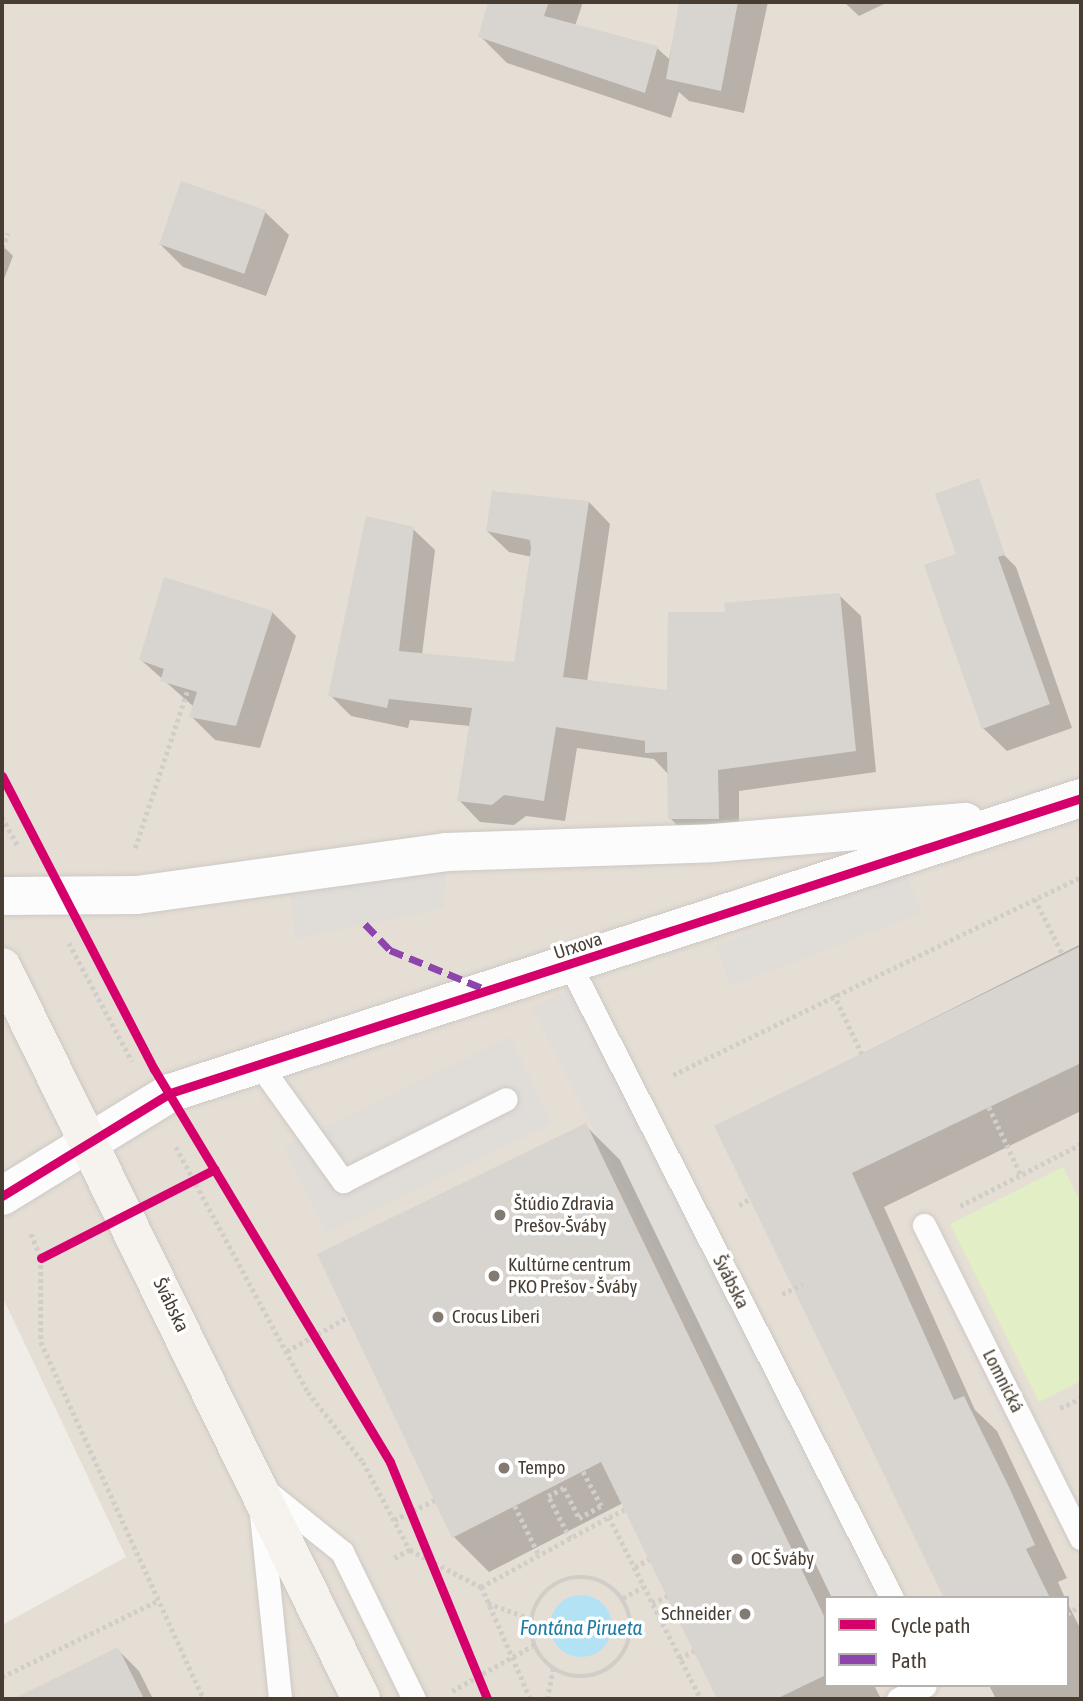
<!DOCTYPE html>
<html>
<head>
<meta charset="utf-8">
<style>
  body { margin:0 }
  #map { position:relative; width:1083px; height:1701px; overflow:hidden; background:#f0ede8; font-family:"Asap Condensed",sans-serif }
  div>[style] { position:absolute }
  .residential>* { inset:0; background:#e5ded5 }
  .green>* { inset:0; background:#e2eec5 }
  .parking>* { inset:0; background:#e0dcd8; transform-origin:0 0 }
  .water>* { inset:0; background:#b3e2f4 }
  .round { border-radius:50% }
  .shadow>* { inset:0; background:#0003 }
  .building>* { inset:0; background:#d8d4cf; transform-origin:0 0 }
  .path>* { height:4.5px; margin-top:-2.25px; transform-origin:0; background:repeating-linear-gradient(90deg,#d1cdc9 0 3.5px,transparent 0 7px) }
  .path>.ring { margin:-2.25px; padding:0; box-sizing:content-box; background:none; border:4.5px solid #d1cdc9; border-radius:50% }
  .roads { filter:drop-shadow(0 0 2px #cdc9c4) drop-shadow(0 0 2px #cdc9c4) }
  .lane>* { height:23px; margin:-11.5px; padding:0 11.5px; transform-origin:11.5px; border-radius:11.5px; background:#fdfcfc }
  .street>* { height:38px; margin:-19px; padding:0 19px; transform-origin:19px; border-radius:19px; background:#fdfcfc }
  .secondary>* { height:38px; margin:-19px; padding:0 19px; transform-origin:19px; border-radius:19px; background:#f6f3ee }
  .quiet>* { height:7px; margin-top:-3.5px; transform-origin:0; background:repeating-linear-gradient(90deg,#8e44ad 0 14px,transparent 0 21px) }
  .cycleway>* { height:9px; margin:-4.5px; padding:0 4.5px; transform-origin:4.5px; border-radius:4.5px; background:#d6006c }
  .dots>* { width:19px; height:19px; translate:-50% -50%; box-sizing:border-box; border:4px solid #fff; border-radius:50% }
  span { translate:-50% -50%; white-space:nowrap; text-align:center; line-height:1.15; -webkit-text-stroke:7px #fff; paint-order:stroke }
  .street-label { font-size:19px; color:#483d33 }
  .poi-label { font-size:19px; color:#483d33 }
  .left { translate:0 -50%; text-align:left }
  .right { translate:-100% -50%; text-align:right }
  .water-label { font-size:21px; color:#1e7ca6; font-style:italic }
  .frame { position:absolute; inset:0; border:4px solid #483d33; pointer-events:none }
  .legend { position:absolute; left:824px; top:1596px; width:245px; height:91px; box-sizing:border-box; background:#fff; border:2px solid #b6b1ad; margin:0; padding:9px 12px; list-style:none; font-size:21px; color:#483d33 }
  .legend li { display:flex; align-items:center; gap:14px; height:35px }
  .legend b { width:35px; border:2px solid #b6b1ad }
</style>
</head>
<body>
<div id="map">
  <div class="residential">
    <i style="clip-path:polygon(evenodd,2px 2px,1081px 2px,1081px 1699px,2px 1699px,2px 1625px,126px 1557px,2px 1296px,2px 2px,826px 1598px,1067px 1598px,1067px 1685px,826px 1685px,826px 1598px)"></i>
  </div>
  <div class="green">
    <i style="clip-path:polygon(1063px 1167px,1081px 1203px,1081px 1381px,1039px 1402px,950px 1224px)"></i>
  </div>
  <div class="parking">
    <i style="clip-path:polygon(446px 852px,444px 908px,295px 939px,288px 877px)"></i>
    <i style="left:906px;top:873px;width:43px;height:204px;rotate:69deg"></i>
    <i style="left:574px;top:987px;width:683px;height:47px;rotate:63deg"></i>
    <i style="left:510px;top:1037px;width:96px;height:251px;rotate:64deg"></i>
  </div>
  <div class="water">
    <i class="round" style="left:550px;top:1595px;width:62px;height:62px"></i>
  </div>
  <div class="shadow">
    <i style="clip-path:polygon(500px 2px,583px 2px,575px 26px,657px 48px,669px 59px,681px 2px,768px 2px,744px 113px,689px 101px,679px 92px,671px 118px,507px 63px,480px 36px)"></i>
    <i style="clip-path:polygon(844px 2px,888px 2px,859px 16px)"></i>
    <i style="clip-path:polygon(265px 212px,289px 235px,266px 296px,183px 267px,159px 243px)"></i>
    <i style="clip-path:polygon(2px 245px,13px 256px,2px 284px)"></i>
    <i style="clip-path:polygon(589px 502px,610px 524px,587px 682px,669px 692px,727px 614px,839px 595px,861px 616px,876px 772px,739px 791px,739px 840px,692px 840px,670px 818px,669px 775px,654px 759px,577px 748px,565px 821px,526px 816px,514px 825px,480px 822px,459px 800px,470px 726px,410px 720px,408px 728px,351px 716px,330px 695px,413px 529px,435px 550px,422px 655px,515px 664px,532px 557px,509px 552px,487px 531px)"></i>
    <i style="clip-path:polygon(992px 543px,1016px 567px,1072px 728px,1007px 751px,983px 728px)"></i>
    <i style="clip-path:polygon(272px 612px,296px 636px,260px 748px,215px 740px,191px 716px,194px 707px,141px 660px)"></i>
    <i style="clip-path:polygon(1081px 944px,1081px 1111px,884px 1207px,975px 1410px,997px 1431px,1067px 1578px,1058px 1582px,1065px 1598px,947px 1598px,716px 1127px)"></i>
    <i style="clip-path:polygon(585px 1125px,620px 1160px,832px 1598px,826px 1598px,826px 1685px,874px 1685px,881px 1699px,718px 1699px,623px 1503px,489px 1572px,454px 1537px)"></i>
    <i style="clip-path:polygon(1067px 1602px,1081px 1630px,1081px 1699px,996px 1699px,989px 1685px,1067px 1685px)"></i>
    <i style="clip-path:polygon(118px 1650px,139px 1671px,153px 1699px,59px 1699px,51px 1682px)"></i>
  </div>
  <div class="building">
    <i style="clip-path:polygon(488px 2px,549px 2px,544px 16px,658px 46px,645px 93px,478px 37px)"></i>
    <i style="clip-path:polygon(679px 2px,738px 2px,721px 91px,666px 79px)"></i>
    <i style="left:181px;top:181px;width:90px;height:67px;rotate:19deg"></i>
    <i style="clip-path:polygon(979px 478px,1005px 555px,998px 557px,1050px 704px,982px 729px,924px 565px,956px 554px,935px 494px)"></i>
    <i style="clip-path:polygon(492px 491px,589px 501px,563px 677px,667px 690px,668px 612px,725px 612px,724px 603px,840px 593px,856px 751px,718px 770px,719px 819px,668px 819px,667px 752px,645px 753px,645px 741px,556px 727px,544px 801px,504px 795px,492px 805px,457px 801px,472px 708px,389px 699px,387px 708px,328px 696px,366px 516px,414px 527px,399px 651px,514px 662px,531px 549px,530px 540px,486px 531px)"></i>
    <i style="clip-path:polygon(164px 577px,273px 611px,236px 726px,189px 717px,197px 692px,160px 681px,164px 669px,139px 660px)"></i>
    <i style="clip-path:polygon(1081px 946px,1081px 1063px,852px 1173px,954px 1400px,964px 1396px,1009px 1487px,1035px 1545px,1026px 1549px,1050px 1598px,944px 1598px,714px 1126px)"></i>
    <i style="clip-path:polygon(586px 1123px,826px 1620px,826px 1675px,776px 1699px,717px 1699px,601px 1462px,452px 1538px,317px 1254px)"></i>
    <i style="clip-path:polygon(118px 1647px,144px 1699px,13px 1699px)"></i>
  </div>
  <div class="path">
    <i style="left:2px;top:248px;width:16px;rotate:-68deg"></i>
    <i style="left:2px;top:817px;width:35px;rotate:61deg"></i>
    <i style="left:135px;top:848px;width:168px;rotate:-71.6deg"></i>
    <i style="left:1035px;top:899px;width:63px;rotate:63.4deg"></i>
    <i style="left:69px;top:943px;width:134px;rotate:61.9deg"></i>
    <i style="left:834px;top:994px;width:66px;rotate:65deg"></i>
    <i style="left:673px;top:1075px;width:454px;rotate:-25.9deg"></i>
    <i style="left:989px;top:1107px;width:75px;rotate:64.8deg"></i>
    <i style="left:176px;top:1147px;width:278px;rotate:61.7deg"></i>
    <i style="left:308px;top:1392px;width:89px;rotate:51.8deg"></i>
    <i style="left:363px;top:1462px;width:100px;rotate:61.9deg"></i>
    <i style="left:410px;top:1550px;width:21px;rotate:151deg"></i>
    <i style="left:739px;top:1205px;width:13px;rotate:-29deg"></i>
    <i style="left:960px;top:1206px;width:136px;rotate:-27.1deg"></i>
    <i style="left:31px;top:1234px;width:26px;rotate:67deg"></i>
    <i style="left:41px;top:1258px;width:84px;rotate:90deg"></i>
    <i style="left:41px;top:1342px;width:392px;rotate:65.5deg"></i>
    <i style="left:782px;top:1294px;width:23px;rotate:-25deg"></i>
    <i style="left:287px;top:1351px;width:70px;rotate:-29.1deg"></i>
    <i style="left:1060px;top:1408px;width:23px;rotate:-25deg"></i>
    <i style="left:515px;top:1506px;width:55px;rotate:63.9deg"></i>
    <i style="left:609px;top:1517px;width:17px;rotate:-25deg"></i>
    <i style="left:394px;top:1520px;width:46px;rotate:-26deg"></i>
    <i style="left:570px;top:1539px;width:48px;rotate:-117.1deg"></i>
    <i style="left:548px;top:1496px;width:18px;rotate:-27deg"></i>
    <i style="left:564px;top:1488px;width:34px;rotate:63deg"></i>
    <i style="left:579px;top:1518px;width:25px;rotate:-29deg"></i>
    <i style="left:601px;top:1506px;width:40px;rotate:-118deg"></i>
    <i style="left:410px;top:1550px;width:80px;rotate:27.5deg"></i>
    <i style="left:635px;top:1567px;width:16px;rotate:-30deg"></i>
    <i class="ring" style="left:531px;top:1577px;width:95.5px;height:95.5px"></i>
    <i style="left:623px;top:1598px;width:23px;rotate:-29deg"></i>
    <i style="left:488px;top:1603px;width:46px;rotate:20.4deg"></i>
    <i style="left:652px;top:1603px;width:17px;rotate:-24deg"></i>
    <i style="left:1067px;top:1614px;width:16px;rotate:-30deg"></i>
    <i style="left:679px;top:1658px;width:17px;rotate:-25deg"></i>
    <i style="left:2px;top:1677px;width:175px;rotate:-26.1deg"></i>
    <i style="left:452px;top:1691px;width:94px;rotate:-29.3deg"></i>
    <i style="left:530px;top:1699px;width:122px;rotate:-113.6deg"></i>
    <i style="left:481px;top:1587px;width:146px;rotate:-28.7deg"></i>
    <i style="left:609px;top:1517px;width:204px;rotate:63.2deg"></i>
    <i style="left:547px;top:1699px;width:31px;rotate:-79deg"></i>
  </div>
  <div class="roads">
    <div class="lane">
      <i style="left:571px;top:967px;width:708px;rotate:63.04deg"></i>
      <i style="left:257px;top:1061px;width:148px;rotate:54.4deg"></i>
      <i style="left:343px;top:1181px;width:182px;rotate:-26.7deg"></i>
      <i style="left:924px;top:1225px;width:350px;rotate:63.4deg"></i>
      <i style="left:265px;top:1490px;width:99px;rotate:38.8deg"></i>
      <i style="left:342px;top:1552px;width:164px;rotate:63.9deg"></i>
      <i style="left:261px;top:1514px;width:186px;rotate:84.1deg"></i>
      <i style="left:898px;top:1699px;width:30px;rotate:-27deg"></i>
    </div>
    <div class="street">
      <i style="left:2px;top:896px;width:135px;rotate:-0.4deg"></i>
      <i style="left:137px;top:895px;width:312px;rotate:-7.9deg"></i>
      <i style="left:446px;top:852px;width:267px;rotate:-1.9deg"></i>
      <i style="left:713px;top:843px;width:253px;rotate:-4.8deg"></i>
      <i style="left:2px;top:1196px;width:197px;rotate:-31.5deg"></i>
      <i style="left:170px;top:1093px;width:958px;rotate:-17.94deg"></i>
    </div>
    <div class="secondary">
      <i style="left:2px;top:967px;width:815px;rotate:63.87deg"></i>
    </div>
  </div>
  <div class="quiet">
    <i style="left:365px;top:924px;width:36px;rotate:46deg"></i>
    <i style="left:390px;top:950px;width:105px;rotate:22.4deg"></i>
  </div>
  <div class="cycleway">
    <i style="left:2px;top:776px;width:330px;rotate:62.6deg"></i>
    <i style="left:154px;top:1069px;width:458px;rotate:59deg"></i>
    <i style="left:390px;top:1462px;width:256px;rotate:67.7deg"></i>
    <i style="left:2px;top:1196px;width:197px;rotate:-31.5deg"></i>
    <i style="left:170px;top:1093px;width:958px;rotate:-17.94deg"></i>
    <i style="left:41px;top:1258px;width:195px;rotate:-27.1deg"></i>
  </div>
  <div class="dots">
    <i style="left:500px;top:1215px;background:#837b72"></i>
    <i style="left:494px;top:1276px;background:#837b72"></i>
    <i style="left:438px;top:1317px;background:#837b72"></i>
    <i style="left:504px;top:1468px;background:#837b72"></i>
    <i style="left:737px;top:1559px;background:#837b72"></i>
    <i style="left:745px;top:1614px;background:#837b72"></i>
  </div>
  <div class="street-label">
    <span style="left:578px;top:946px;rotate:-18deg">Urxova</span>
    <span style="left:731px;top:1282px;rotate:63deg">Švábska</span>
    <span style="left:171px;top:1305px;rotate:64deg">Švábska</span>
    <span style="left:1003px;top:1381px;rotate:63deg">Lomnická</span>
  </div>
  <div class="poi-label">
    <span class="left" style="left:514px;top:1215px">Štúdio Zdravia<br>Prešov-Šváby</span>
    <span class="left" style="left:508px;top:1276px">Kultúrne centrum<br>PKO Prešov - Šváby</span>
    <span class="left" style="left:452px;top:1317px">Crocus Liberi</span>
    <span class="left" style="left:518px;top:1468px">Tempo</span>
    <span class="left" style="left:751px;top:1559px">OC Šváby</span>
    <span class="right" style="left:731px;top:1614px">Schneider</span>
  </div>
  <div class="water-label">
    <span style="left:581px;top:1627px">Fontána Pirueta</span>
  </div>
  <div class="frame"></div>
  <ul class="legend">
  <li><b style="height:9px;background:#d6006c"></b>Cycle path</li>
  <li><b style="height:9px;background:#8e44ad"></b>Path</li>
  </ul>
</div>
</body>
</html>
